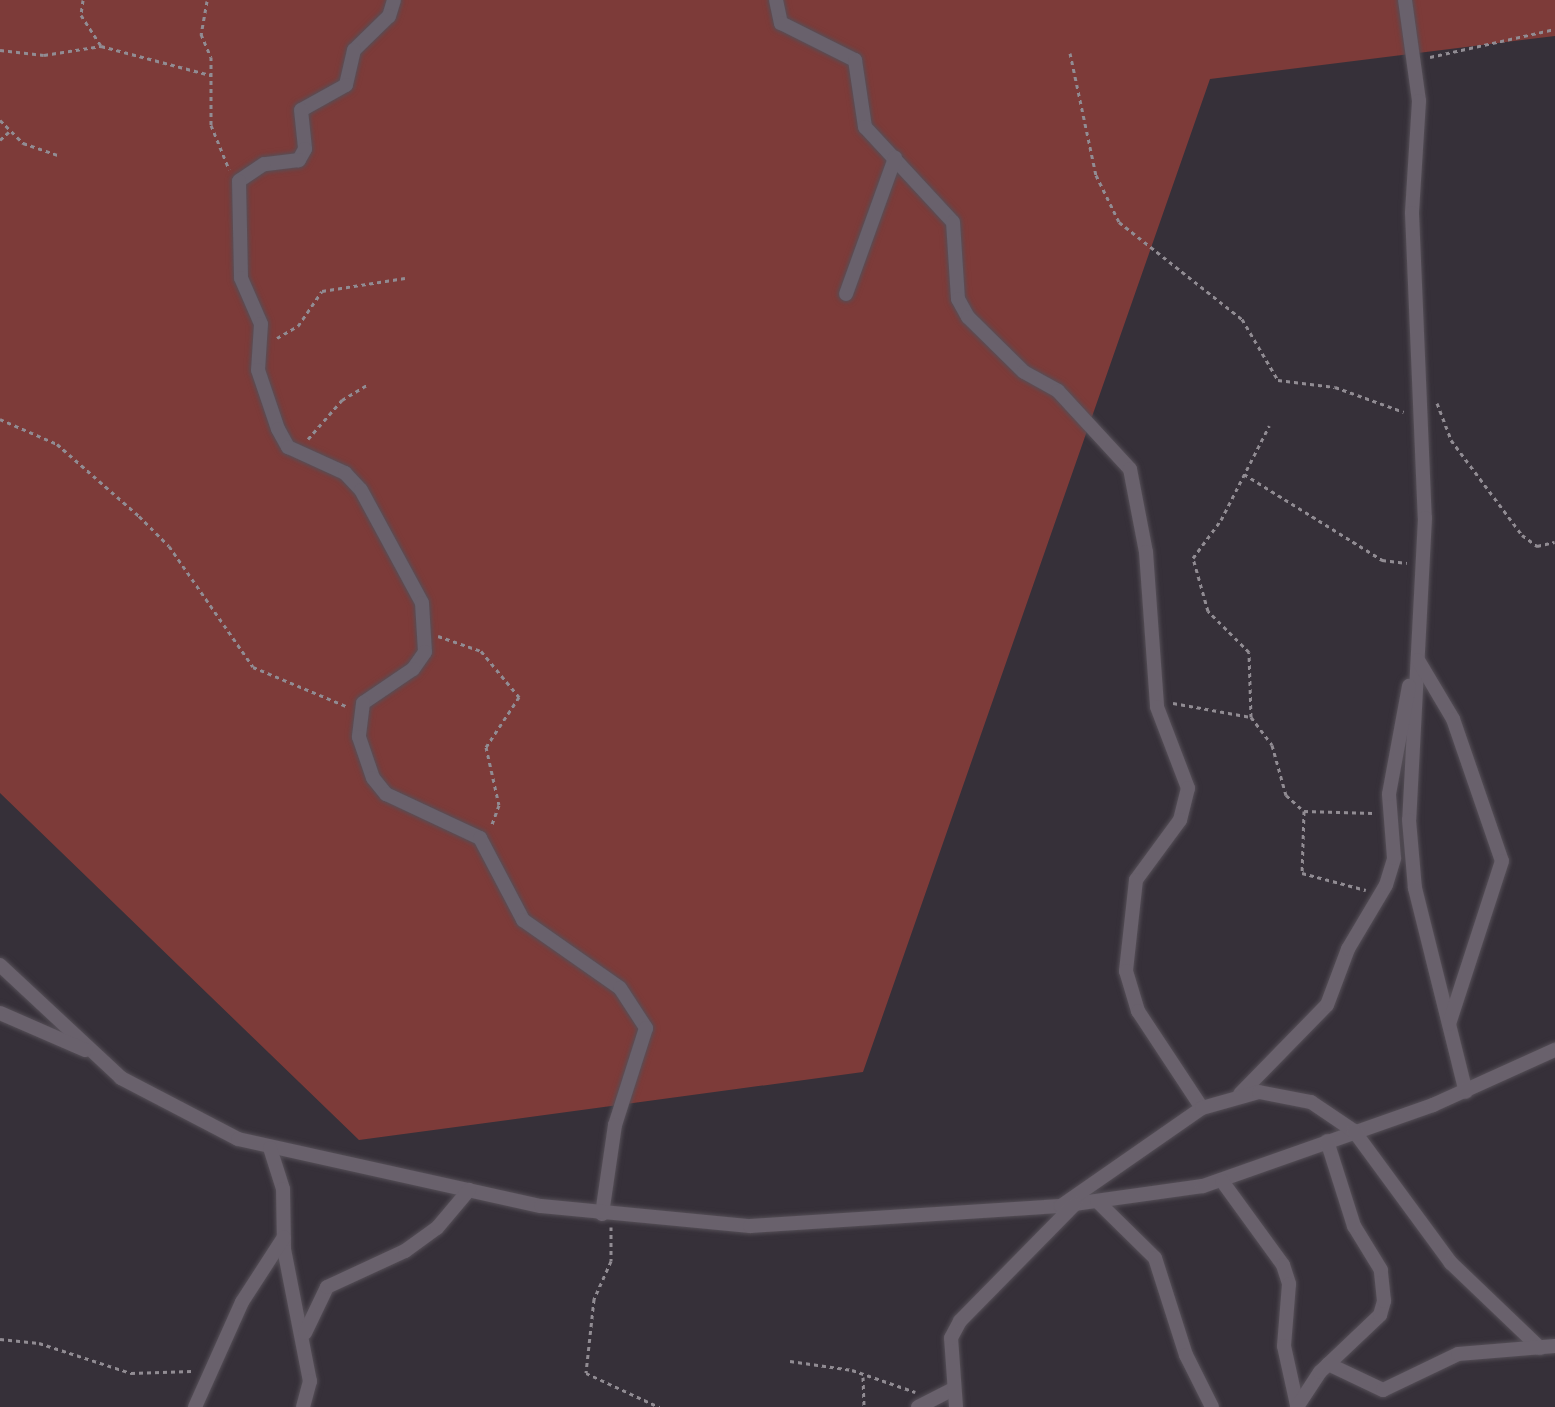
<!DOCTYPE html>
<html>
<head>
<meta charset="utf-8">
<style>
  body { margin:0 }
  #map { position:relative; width:1555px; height:1407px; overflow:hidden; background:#363039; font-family:"Space Grotesk",sans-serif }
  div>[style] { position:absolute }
  .green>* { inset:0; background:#7d3b39 }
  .path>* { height:3px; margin-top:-1.5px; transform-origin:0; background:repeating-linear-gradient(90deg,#918c93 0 4px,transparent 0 8px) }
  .roads { filter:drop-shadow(0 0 2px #554f57) drop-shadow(0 0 2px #554f57) }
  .street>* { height:14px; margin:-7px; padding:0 7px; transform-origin:7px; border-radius:7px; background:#69616c }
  span { translate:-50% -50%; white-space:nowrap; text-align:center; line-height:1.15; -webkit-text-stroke:8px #2c262f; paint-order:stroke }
</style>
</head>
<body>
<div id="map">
  <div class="green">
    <i style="clip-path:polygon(0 0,1555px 0,1555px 36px,1210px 79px,863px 1072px,359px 1140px,0 793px)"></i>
  </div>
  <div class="path">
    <i style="left:83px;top:0;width:15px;rotate:98deg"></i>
    <i style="left:81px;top:15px;width:37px;rotate:57deg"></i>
    <i style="left:207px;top:1px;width:34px;rotate:100deg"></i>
    <i style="left:201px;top:34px;width:25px;rotate:67deg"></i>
    <i style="left:211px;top:57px;width:68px;rotate:90deg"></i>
    <i style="left:211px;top:125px;width:48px;rotate:67.8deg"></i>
    <i style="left:0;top:50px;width:44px;rotate:6.5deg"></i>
    <i style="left:44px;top:55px;width:58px;rotate:-9deg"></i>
    <i style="left:101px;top:46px;width:113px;rotate:14.9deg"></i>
    <i style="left:1070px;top:53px;width:125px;rotate:78deg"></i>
    <i style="left:1096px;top:175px;width:52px;rotate:63.9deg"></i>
    <i style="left:1119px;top:222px;width:157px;rotate:38.3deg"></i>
    <i style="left:1242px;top:319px;width:71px;rotate:59.5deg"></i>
    <i style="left:1278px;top:380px;width:57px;rotate:7deg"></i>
    <i style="left:1335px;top:387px;width:73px;rotate:19.9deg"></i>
    <i style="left:1430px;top:57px;width:128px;rotate:-12.6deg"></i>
    <i style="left:0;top:120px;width:33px;rotate:45deg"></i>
    <i style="left:23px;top:143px;width:37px;rotate:19deg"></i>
    <i style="left:0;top:140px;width:12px;rotate:-42deg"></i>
    <i style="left:277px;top:338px;width:24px;rotate:-30deg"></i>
    <i style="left:298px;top:326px;width:42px;rotate:-55.6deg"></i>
    <i style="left:322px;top:291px;width:84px;rotate:-8.9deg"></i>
    <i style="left:1437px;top:403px;width:40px;rotate:69deg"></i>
    <i style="left:1451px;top:440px;width:119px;rotate:53.2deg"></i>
    <i style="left:1522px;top:535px;width:19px;rotate:36deg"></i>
    <i style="left:1537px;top:546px;width:18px;rotate:-13deg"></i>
    <i style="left:0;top:419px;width:62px;rotate:23.7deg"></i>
    <i style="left:57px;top:444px;width:109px;rotate:41.3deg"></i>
    <i style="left:139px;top:516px;width:42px;rotate:45deg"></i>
    <i style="left:169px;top:546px;width:147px;rotate:55.2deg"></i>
    <i style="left:253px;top:667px;width:103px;rotate:22.8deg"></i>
    <i style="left:308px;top:439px;width:52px;rotate:-48.9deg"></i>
    <i style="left:342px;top:400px;width:29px;rotate:-31deg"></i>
    <i style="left:1244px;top:474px;width:163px;rotate:31.9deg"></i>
    <i style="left:1382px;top:560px;width:25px;rotate:7deg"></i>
    <i style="left:438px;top:636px;width:46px;rotate:19.2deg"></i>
    <i style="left:481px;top:651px;width:60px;rotate:50.4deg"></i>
    <i style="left:519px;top:697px;width:60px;rotate:123.4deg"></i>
    <i style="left:486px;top:747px;width:59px;rotate:77.4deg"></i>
    <i style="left:499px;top:805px;width:23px;rotate:110deg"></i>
    <i style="left:1173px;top:703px;width:79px;rotate:10.2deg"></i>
    <i style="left:1251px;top:717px;width:35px;rotate:53deg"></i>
    <i style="left:1272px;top:745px;width:52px;rotate:74.4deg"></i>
    <i style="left:1286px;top:795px;width:24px;rotate:42deg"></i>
    <i style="left:1304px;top:811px;width:69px;rotate:1.7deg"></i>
    <i style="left:1251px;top:717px;width:65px;rotate:-91.8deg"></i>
    <i style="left:1249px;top:652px;width:58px;rotate:-135deg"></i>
    <i style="left:1208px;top:611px;width:55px;rotate:-105.8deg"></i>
    <i style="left:1193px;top:558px;width:47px;rotate:-53.6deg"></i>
    <i style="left:1221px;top:520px;width:106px;rotate:-62.9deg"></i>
    <i style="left:1304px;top:811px;width:62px;rotate:91.8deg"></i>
    <i style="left:1302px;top:873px;width:66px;rotate:14.9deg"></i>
    <i style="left:611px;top:1227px;width:34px;rotate:90deg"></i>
    <i style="left:611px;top:1261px;width:42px;rotate:114.1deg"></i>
    <i style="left:594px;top:1299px;width:74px;rotate:96.2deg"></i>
    <i style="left:586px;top:1373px;width:81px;rotate:25deg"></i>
    <i style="left:0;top:1339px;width:39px;rotate:6deg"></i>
    <i style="left:39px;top:1343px;width:97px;rotate:18.1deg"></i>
    <i style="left:131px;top:1373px;width:61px;rotate:-1.9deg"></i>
    <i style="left:790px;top:1361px;width:63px;rotate:8.3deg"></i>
    <i style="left:852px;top:1370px;width:67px;rotate:19.2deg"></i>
    <i style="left:863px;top:1377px;width:30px;rotate:88deg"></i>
  </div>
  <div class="roads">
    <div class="street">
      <i style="left:394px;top:0;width:17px;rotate:107deg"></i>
      <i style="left:389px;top:16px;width:49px;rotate:135.8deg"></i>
      <i style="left:354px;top:50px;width:36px;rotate:103deg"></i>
      <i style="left:346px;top:85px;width:51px;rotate:150.9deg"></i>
      <i style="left:301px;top:110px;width:39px;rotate:84deg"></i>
      <i style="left:305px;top:149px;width:13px;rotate:119deg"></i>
      <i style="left:299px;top:160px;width:35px;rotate:173deg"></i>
      <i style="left:264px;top:164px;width:30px;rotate:146deg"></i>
      <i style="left:239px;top:181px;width:97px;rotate:88.8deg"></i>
      <i style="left:241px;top:278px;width:50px;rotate:66.5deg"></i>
      <i style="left:261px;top:324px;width:46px;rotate:93.7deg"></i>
      <i style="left:258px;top:370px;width:62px;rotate:71.3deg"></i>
      <i style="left:278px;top:429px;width:21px;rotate:61deg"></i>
      <i style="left:288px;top:447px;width:63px;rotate:24.5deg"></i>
      <i style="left:345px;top:473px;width:23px;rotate:47deg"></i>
      <i style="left:361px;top:490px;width:128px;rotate:61.6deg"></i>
      <i style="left:422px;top:603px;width:49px;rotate:86.5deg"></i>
      <i style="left:425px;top:652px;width:21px;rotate:125deg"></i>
      <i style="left:413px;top:669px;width:60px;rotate:145.8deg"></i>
      <i style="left:363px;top:703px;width:34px;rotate:97deg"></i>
      <i style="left:359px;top:737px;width:43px;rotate:71.1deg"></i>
      <i style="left:373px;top:778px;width:21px;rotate:51deg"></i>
      <i style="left:386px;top:794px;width:104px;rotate:25.1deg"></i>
      <i style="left:480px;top:838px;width:93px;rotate:62.3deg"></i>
      <i style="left:523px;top:920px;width:118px;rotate:35deg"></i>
      <i style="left:620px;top:988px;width:48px;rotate:57deg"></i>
      <i style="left:646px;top:1028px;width:102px;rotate:107.7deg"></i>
      <i style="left:615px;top:1125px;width:90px;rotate:98.3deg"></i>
      <i style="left:776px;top:0;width:24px;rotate:78deg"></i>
      <i style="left:781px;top:23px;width:83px;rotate:26.6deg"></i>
      <i style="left:855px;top:60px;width:68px;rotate:81.5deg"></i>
      <i style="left:865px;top:127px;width:129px;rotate:47.2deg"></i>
      <i style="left:953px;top:222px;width:77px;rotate:86.3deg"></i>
      <i style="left:958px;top:299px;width:21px;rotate:61deg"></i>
      <i style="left:968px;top:317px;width:78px;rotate:44.5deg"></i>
      <i style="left:1024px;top:372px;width:39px;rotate:29deg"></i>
      <i style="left:1058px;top:391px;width:106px;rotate:47.3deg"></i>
      <i style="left:1130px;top:469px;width:85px;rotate:79.1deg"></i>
      <i style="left:1146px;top:552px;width:155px;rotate:85.9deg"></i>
      <i style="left:1157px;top:707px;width:87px;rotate:69.1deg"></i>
      <i style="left:1188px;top:788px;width:33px;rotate:104deg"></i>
      <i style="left:1180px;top:820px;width:74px;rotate:126.3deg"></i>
      <i style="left:1136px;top:880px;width:92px;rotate:96.3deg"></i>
      <i style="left:1126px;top:971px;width:42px;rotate:73.3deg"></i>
      <i style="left:1138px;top:1011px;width:116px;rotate:56.6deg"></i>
      <i style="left:1405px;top:0;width:102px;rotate:82.1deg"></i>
      <i style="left:1419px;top:101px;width:112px;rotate:93.6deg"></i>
      <i style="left:1412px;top:213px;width:305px;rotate:87.6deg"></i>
      <i style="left:1425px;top:518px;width:302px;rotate:93deg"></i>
      <i style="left:1409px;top:820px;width:68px;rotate:85deg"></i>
      <i style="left:1415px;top:888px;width:210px;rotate:76deg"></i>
      <i style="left:846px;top:294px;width:145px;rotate:-70.2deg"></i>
      <i style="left:1418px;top:660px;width:69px;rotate:59.3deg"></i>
      <i style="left:1453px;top:719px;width:150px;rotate:71deg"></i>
      <i style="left:1502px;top:861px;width:171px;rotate:108deg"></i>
      <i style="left:0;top:965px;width:166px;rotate:43deg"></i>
      <i style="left:121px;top:1078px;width:132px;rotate:27.5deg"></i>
      <i style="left:238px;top:1139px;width:310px;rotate:12.5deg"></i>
      <i style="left:541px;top:1206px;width:210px;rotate:5.5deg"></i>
      <i style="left:750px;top:1226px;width:311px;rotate:-3.7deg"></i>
      <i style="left:1060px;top:1206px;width:144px;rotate:-8deg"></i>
      <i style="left:1203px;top:1186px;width:244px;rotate:-19.4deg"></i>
      <i style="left:1433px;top:1105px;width:134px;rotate:-24.3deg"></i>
      <i style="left:0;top:1013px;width:93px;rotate:23.5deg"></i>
      <i style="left:1240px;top:1094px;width:124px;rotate:-45.7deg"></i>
      <i style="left:1327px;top:1005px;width:60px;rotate:-69.4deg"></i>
      <i style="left:1348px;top:949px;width:74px;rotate:-59.3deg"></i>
      <i style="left:1386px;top:885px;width:28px;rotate:-73deg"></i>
      <i style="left:1394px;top:858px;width:64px;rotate:-94.5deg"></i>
      <i style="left:1389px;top:794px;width:110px;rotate:-79.5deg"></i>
      <i style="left:270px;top:1148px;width:43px;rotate:72.4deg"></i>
      <i style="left:283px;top:1189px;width:60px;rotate:89deg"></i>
      <i style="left:284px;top:1249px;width:135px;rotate:78.9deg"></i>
      <i style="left:310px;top:1381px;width:27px;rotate:105deg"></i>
      <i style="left:1222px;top:1181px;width:104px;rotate:54deg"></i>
      <i style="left:1283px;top:1265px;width:20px;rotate:72deg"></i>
      <i style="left:1289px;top:1284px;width:62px;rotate:94.6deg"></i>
      <i style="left:1284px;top:1346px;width:60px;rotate:77.6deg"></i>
      <i style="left:1097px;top:1201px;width:81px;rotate:44.5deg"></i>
      <i style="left:1155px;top:1258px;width:102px;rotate:72.3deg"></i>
      <i style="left:1186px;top:1355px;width:58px;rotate:63.4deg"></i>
      <i style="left:1061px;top:1206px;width:172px;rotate:-34.8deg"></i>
      <i style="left:1202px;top:1108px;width:59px;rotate:-15.7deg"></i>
      <i style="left:1259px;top:1092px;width:53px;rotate:10.9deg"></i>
      <i style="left:1311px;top:1102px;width:52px;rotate:34deg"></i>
      <i style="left:1354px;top:1131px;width:164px;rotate:53.7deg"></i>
      <i style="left:1451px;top:1263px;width:123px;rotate:43.7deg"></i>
      <i style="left:305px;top:1333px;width:51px;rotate:-64.4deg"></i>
      <i style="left:327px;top:1287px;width:86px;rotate:-24.8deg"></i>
      <i style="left:405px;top:1251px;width:39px;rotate:-36deg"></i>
      <i style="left:437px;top:1228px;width:50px;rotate:-49.9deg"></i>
      <i style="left:1328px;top:1364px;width:61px;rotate:25.3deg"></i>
      <i style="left:1383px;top:1390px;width:83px;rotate:-25.6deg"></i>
      <i style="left:1458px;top:1354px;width:97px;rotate:-4.7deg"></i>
      <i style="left:195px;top:1407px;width:115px;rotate:-65.9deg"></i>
      <i style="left:242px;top:1302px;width:77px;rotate:-57.1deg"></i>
      <i style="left:918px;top:1407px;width:38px;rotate:-27deg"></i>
      <i style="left:956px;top:1407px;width:69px;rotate:-94.1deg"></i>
      <i style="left:951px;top:1338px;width:19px;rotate:-62deg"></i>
      <i style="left:960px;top:1321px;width:163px;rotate:-45.5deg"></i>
      <i style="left:1297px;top:1407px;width:42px;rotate:-56.7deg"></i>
      <i style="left:1320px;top:1372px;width:83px;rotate:-43.5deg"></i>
      <i style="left:1380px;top:1315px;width:15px;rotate:-74deg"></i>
      <i style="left:1384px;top:1301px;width:31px;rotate:-96deg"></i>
      <i style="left:1381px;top:1270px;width:52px;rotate:-121.5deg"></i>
      <i style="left:1354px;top:1226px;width:89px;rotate:-107.6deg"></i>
    </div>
  </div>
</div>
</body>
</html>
